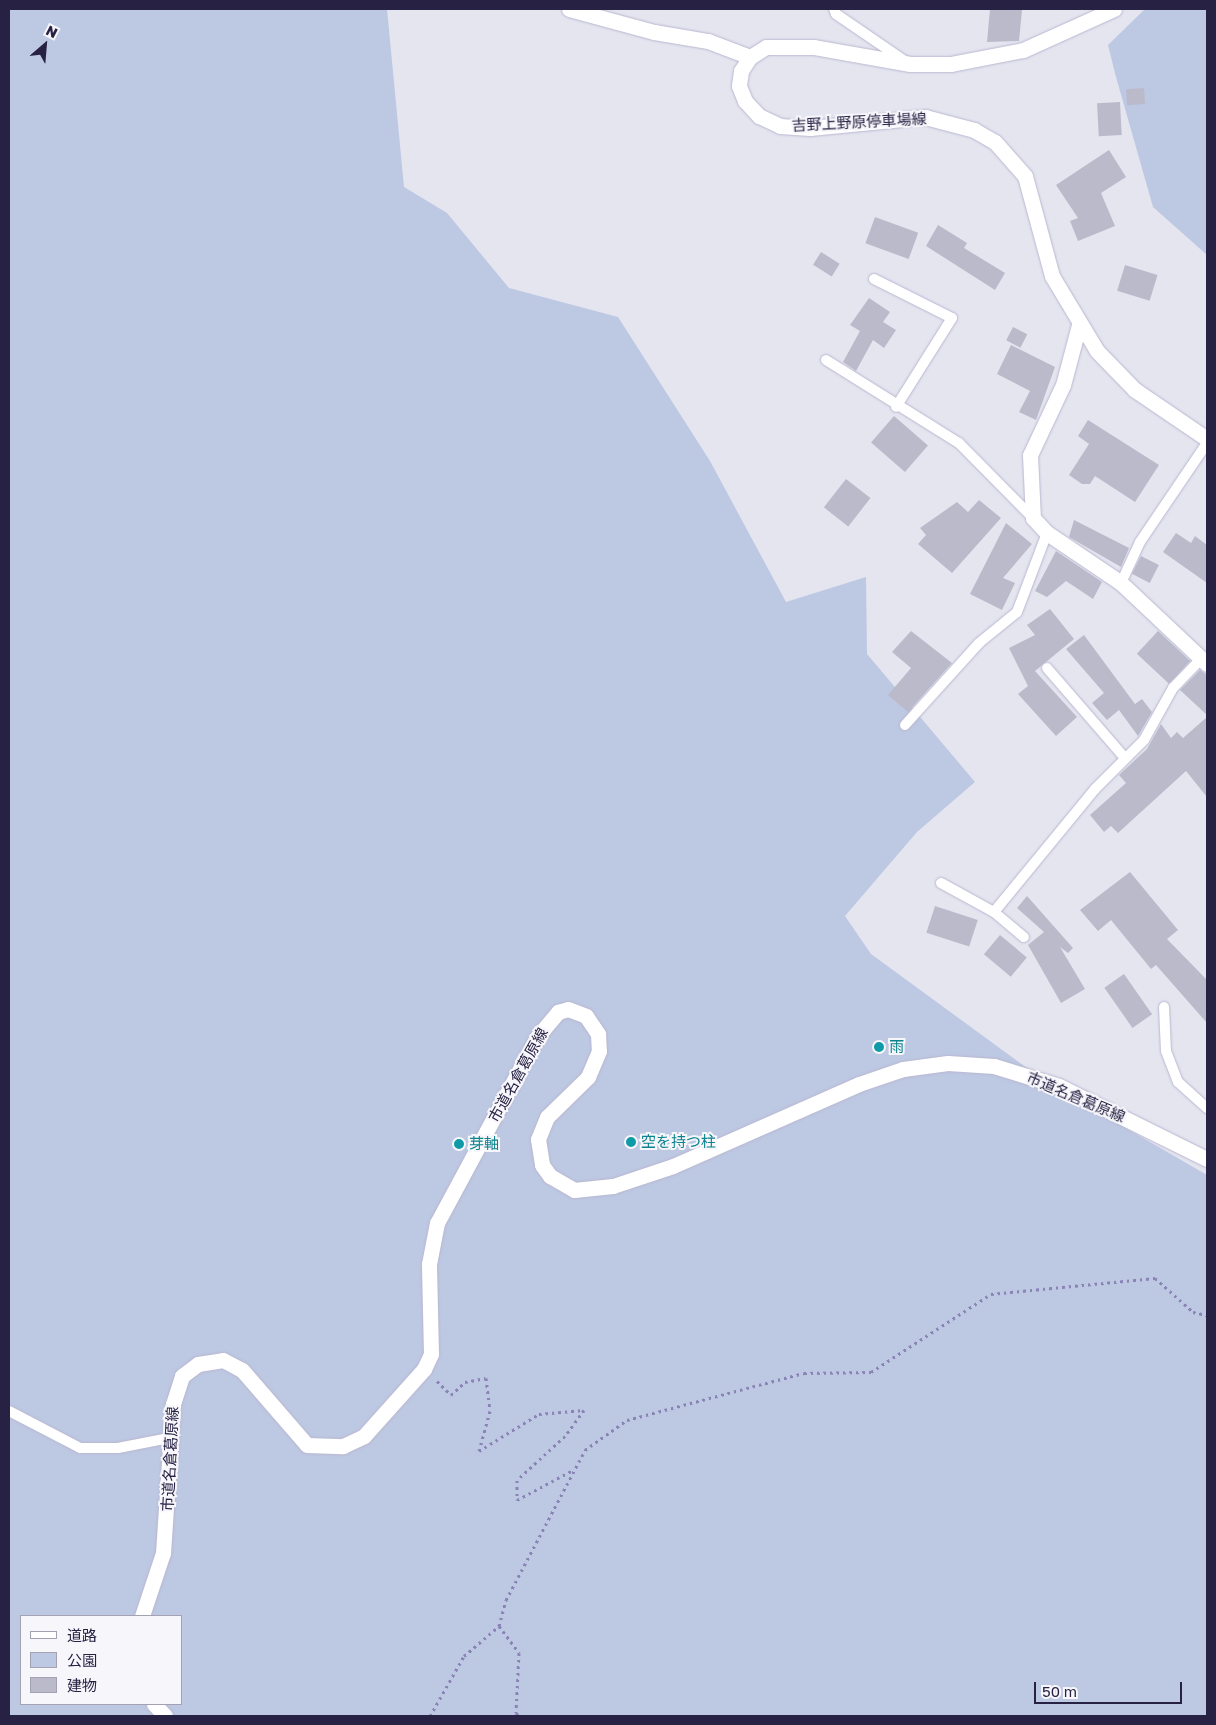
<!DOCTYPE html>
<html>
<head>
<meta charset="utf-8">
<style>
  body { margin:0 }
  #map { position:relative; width:1216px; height:1725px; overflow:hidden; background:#e5e5f0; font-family:"Golos Text","Noto Sans JP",sans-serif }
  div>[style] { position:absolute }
  .green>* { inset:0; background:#bdc8e2 }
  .building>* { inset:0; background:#bbbacb; transform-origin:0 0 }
  .path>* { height:3px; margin-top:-1.5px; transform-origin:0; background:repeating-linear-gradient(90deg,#8983b6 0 2.5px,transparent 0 6.5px) }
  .roads { filter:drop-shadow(0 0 1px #b9b7d0) drop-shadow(0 0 1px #b9b7d0) }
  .lane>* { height:10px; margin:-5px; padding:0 5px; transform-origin:5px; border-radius:5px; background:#fff }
  .street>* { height:15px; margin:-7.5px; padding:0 7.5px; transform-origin:7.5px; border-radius:7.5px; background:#fff }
  .secondary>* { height:15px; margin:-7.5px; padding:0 7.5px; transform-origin:7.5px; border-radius:7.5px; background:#fff }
  .dots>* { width:14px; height:14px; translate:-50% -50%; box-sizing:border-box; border:2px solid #f7f7fb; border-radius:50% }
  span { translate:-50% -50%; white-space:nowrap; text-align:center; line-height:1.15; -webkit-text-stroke:4px #f7f7fb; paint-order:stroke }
  .street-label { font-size:15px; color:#272244 }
  .culture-label { font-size:15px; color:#0d838f }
  .left { translate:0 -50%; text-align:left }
  .frame { position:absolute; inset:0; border:10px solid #272244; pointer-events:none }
  .legend { position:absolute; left:20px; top:1615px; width:162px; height:90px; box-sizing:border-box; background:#f7f7fb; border:1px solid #a4a2b2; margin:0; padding:6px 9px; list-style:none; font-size:15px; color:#272244 }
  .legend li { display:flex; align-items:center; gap:10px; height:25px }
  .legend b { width:25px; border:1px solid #a4a2b2 }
  .north { position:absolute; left:20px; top:20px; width:50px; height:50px; -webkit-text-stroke:4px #f7f7fb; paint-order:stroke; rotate:27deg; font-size:14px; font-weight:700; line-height:20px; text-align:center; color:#272244 }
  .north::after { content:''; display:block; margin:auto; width:18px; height:22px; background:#272244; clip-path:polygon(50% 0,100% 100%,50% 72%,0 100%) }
  .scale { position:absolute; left:1034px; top:1682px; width:148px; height:22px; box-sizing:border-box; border:2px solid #272244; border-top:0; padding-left:6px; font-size:15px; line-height:18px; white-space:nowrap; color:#272244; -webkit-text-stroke:4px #f7f7fb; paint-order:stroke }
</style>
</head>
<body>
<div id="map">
  <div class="green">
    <i style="clip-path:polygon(evenodd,9px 9px,387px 9px,404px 187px,447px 213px,509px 288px,618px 317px,710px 461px,786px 602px,866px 577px,867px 654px,975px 782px,917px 832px,845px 916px,871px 954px,1046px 1082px,1207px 1175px,1207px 1716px,9px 1716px,9px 9px,21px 1616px,181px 1616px,181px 1704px,21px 1704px,21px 1616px)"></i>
    <i style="clip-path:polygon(1145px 9px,1207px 9px,1207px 255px,1153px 207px,1116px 77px,1108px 45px)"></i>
  </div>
  <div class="building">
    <i style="clip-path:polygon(990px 9px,1022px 10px,1019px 41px,987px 42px)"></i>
    <i style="left:1144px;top:88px;width:16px;height:18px;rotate:86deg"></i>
    <i style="left:1120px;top:102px;width:33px;height:23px;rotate:87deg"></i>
    <i style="clip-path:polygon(1109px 150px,1126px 177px,1101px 193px,1115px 226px,1078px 241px,1070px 221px,1078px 218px,1056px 185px)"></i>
    <i style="left:875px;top:217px;width:46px;height:28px;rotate:20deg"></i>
    <i style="clip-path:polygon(938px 225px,967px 243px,964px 248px,1005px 273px,995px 290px,926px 246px)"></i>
    <i style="left:821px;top:252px;width:22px;height:15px;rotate:32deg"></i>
    <i style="left:1125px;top:265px;width:34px;height:27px;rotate:17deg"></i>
    <i style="clip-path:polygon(869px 298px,890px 312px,883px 322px,896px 330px,884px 348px,873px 340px,856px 371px,843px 362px,860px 331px,850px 325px)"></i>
    <i style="left:1013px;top:327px;width:16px;height:15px;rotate:27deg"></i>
    <i style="clip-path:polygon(1011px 345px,1055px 367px,1036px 420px,1019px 412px,1030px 391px,997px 374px)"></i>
    <i style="left:894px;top:416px;width:45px;height:35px;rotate:41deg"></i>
    <i style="clip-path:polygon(1088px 420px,1159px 465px,1135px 502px,1095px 476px,1090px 484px,1082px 484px,1069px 475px,1089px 444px,1078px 436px)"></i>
    <i style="left:846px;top:479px;width:31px;height:36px;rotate:38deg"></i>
    <i style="clip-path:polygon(979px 500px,1001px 518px,952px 573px,918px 544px,926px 535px,920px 528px,957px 502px,968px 512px)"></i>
    <i style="clip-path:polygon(1074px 520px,1129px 548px,1121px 567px,1069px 537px)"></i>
    <i style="clip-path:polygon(1006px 523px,1032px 544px,1003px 578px,1015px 583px,1002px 610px,970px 594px)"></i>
    <i style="clip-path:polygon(1176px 533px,1191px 543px,1195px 536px,1207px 545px,1207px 583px,1163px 552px)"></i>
    <i style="clip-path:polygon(1056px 551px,1102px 582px,1093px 599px,1066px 581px,1047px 597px,1035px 591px)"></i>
    <i style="left:1141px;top:556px;width:20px;height:20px;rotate:27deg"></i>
    <i style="clip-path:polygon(1050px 609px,1074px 639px,1035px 671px,1077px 717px,1056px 736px,1018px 694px,1028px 686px,1009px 648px,1035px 635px,1027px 625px)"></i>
    <i style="clip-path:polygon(911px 631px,952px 663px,908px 712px,888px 695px,911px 668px,892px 652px)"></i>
    <i style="left:1158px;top:631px;width:44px;height:31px;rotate:43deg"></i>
    <i style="clip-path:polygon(1084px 635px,1135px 704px,1142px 699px,1152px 712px,1138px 736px,1119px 710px,1107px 720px,1092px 703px,1104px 693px,1066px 649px)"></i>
    <i style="clip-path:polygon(1200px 670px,1207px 675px,1207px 715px,1180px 690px)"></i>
    <i style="clip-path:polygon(1207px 717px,1207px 797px,1186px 771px,1118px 833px,1111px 826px,1104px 832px,1090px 815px,1126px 783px,1119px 775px,1147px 749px,1161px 724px,1171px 738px,1177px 732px,1183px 738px)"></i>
    <i style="clip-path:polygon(1130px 872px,1178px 930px,1167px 939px,1207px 980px,1207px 1023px,1156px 965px,1151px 969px,1111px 920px,1098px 931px,1080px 910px)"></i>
    <i style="clip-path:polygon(1027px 896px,1073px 948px,1068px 953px,1060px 947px,1085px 989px,1061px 1003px,1028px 945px,1044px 932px,1017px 908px)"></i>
    <i style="left:935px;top:906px;width:45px;height:28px;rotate:18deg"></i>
    <i style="left:1000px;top:935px;width:35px;height:25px;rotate:40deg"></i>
    <i style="left:1124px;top:974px;width:49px;height:24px;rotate:55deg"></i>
  </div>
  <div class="path">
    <i style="left:437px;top:1381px;width:20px;rotate:45deg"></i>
    <i style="left:451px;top:1395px;width:19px;rotate:-43deg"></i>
    <i style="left:465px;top:1382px;width:21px;rotate:-11deg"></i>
    <i style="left:486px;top:1378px;width:33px;rotate:83deg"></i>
    <i style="left:490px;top:1411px;width:41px;rotate:105.4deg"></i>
    <i style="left:479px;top:1451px;width:70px;rotate:-31.7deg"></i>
    <i style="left:539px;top:1414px;width:45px;rotate:-5.1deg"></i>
    <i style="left:584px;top:1410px;width:32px;rotate:126deg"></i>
    <i style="left:565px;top:1436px;width:65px;rotate:137.5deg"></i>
    <i style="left:517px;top:1480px;width:20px;rotate:90deg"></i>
    <i style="left:517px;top:1500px;width:64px;rotate:-28.2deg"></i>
    <i style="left:499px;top:1626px;width:34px;rotate:53deg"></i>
    <i style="left:519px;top:1653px;width:60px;rotate:92.9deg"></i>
    <i style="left:516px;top:1713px;width:4px;rotate:45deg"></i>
    <i style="left:430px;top:1716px;width:69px;rotate:-60.5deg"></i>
    <i style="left:464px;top:1656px;width:46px;rotate:-40.6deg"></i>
    <i style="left:499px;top:1626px;width:27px;rotate:-75deg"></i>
    <i style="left:506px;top:1600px;width:170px;rotate:-62.2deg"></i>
    <i style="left:585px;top:1450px;width:52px;rotate:-35.5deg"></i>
    <i style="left:627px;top:1420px;width:183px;rotate:-14.9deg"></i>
    <i style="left:804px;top:1373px;width:67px;rotate:-0.9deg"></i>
    <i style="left:871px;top:1372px;width:143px;rotate:-33deg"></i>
    <i style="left:991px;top:1294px;width:165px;rotate:-5.6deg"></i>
    <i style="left:1155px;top:1278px;width:51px;rotate:41.8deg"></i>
    <i style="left:1193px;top:1312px;width:14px;rotate:12deg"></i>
  </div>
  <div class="roads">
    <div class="lane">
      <i style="left:834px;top:9px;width:5px;rotate:68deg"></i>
      <i style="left:836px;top:14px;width:83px;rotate:34.3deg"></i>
      <i style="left:874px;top:279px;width:87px;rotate:26.6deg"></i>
      <i style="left:952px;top:318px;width:105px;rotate:122.2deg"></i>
      <i style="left:826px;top:360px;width:157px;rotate:32deg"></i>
      <i style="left:959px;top:443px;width:105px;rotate:45.4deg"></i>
      <i style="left:1121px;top:583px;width:45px;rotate:-65.1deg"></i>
      <i style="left:1140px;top:542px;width:120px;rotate:-55.9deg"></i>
      <i style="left:1047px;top:668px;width:119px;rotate:49.1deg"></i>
      <i style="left:905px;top:725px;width:110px;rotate:-47.9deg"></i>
      <i style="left:979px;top:643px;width:49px;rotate:-39.2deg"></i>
      <i style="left:1017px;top:612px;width:85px;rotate:-69.2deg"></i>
      <i style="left:941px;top:883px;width:60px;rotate:28.7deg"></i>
      <i style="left:994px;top:912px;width:159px;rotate:-50.6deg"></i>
      <i style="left:1095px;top:789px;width:69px;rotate:-45deg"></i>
      <i style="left:1144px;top:740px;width:60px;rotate:-60.9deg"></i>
      <i style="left:1173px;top:688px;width:42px;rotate:-46deg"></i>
      <i style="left:994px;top:912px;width:39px;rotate:40deg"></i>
      <i style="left:1164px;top:1007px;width:44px;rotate:87.4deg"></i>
      <i style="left:1166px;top:1051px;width:33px;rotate:69deg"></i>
      <i style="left:1178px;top:1082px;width:39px;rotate:42deg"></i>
      <i style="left:9px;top:1411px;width:80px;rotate:27.5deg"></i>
      <i style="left:80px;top:1448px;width:38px"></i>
      <i style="left:118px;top:1448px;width:52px;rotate:-11.1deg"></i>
    </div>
    <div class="street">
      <i style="left:1079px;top:325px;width:62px;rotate:104.9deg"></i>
      <i style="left:1063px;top:385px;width:77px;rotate:115.2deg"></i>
      <i style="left:1030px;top:455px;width:63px;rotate:87.3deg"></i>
      <i style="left:1033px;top:518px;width:21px;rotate:47deg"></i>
      <i style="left:1047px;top:533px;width:89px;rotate:34deg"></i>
      <i style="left:1121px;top:583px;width:118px;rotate:43.3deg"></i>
      <i style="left:142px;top:1616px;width:66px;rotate:-71.6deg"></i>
      <i style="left:163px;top:1553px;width:149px;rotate:-86.2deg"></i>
      <i style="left:173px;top:1404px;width:29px;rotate:-72deg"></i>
      <i style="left:182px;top:1376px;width:20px;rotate:-37deg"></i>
      <i style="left:198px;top:1364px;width:25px;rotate:-9deg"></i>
      <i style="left:223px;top:1360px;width:21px;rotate:28deg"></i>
      <i style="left:242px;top:1370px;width:99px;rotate:49.1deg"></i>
      <i style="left:307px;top:1445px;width:36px;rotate:2deg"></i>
      <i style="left:343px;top:1446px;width:23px;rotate:-25deg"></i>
      <i style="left:364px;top:1436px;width:90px;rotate:-48.2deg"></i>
      <i style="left:424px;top:1369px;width:17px;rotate:-65deg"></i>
      <i style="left:431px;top:1354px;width:90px;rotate:-91.3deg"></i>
      <i style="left:429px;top:1264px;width:42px;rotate:-79deg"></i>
      <i style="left:437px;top:1223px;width:211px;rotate:-61.7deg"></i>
      <i style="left:537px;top:1037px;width:33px;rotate:-50deg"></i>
      <i style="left:558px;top:1012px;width:10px;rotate:-17deg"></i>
      <i style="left:568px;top:1009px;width:19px;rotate:21deg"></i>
      <i style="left:586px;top:1016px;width:22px;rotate:56deg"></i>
      <i style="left:598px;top:1034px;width:17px;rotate:87deg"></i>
      <i style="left:599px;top:1051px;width:28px;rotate:113deg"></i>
      <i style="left:588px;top:1077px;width:57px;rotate:135.7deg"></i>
      <i style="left:547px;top:1117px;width:24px;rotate:112deg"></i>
      <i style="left:538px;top:1139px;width:26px;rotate:81deg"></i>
      <i style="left:542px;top:1165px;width:14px;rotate:54deg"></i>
      <i style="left:550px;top:1176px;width:28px;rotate:30deg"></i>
      <i style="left:574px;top:1190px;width:39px;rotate:-6deg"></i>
      <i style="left:613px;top:1186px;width:63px;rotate:-18.4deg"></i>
      <i style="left:673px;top:1166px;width:203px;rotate:-23.8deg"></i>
      <i style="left:859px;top:1084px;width:46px;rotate:-18.8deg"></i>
      <i style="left:903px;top:1069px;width:45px;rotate:-7.6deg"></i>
      <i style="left:948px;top:1063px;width:46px;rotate:3.7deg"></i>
      <i style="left:994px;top:1066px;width:68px;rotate:17.1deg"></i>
      <i style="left:1059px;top:1086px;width:165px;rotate:26.3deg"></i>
      <i style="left:154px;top:1704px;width:16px;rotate:47deg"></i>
    </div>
    <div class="secondary">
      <i style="left:569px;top:9px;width:88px;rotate:15.1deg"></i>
      <i style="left:654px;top:32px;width:55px;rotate:9.5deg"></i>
      <i style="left:708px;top:41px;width:45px;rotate:20.9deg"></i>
      <i style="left:1114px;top:9px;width:100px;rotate:155.7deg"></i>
      <i style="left:1023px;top:50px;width:73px;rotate:169deg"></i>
      <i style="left:951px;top:64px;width:41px;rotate:180deg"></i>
      <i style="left:910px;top:64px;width:97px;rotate:-170deg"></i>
      <i style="left:814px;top:47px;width:48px;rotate:180deg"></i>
      <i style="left:766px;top:47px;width:19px;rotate:148deg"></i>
      <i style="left:750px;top:57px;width:17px;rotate:123deg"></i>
      <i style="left:741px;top:71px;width:15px;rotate:98deg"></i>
      <i style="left:739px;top:86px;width:16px;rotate:68deg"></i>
      <i style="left:745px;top:101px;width:21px;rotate:47deg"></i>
      <i style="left:759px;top:116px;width:23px;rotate:25deg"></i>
      <i style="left:780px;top:126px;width:30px;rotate:4deg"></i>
      <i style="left:810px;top:128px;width:116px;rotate:-5.5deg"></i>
      <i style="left:925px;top:117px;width:51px;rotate:14.9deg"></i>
      <i style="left:974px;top:130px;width:24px;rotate:30deg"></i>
      <i style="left:995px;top:142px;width:45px;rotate:48.6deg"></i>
      <i style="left:1025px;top:176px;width:104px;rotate:74.9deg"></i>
      <i style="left:1052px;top:276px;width:87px;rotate:59deg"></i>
      <i style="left:1097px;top:351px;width:54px;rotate:45.7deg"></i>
      <i style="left:1135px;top:390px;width:87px;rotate:34.2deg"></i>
    </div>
  </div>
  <div class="dots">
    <i style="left:879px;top:1047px;background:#0f9aa8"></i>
    <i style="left:631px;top:1142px;background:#0f9aa8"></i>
    <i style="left:459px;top:1144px;background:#0f9aa8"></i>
  </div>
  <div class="street-label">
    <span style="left:859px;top:122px;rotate:-3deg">吉野上野原停車場線</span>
    <span style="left:518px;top:1075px;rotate:-61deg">市道名倉葛原線</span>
    <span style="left:1076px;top:1097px;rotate:23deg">市道名倉葛原線</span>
    <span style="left:170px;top:1459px;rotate:-87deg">市道名倉葛原線</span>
  </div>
  <div class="culture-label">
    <span class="left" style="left:889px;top:1047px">雨</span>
    <span class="left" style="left:641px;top:1142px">空を持つ柱</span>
    <span class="left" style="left:469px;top:1144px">芽軸</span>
  </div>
  <div class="frame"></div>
  <ul class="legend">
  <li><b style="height:6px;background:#fff"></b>道路</li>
  <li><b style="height:14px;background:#bdc8e2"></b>公園</li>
  <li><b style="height:14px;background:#bbbacb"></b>建物</li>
  </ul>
  <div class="north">N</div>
  <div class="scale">50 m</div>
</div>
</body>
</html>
